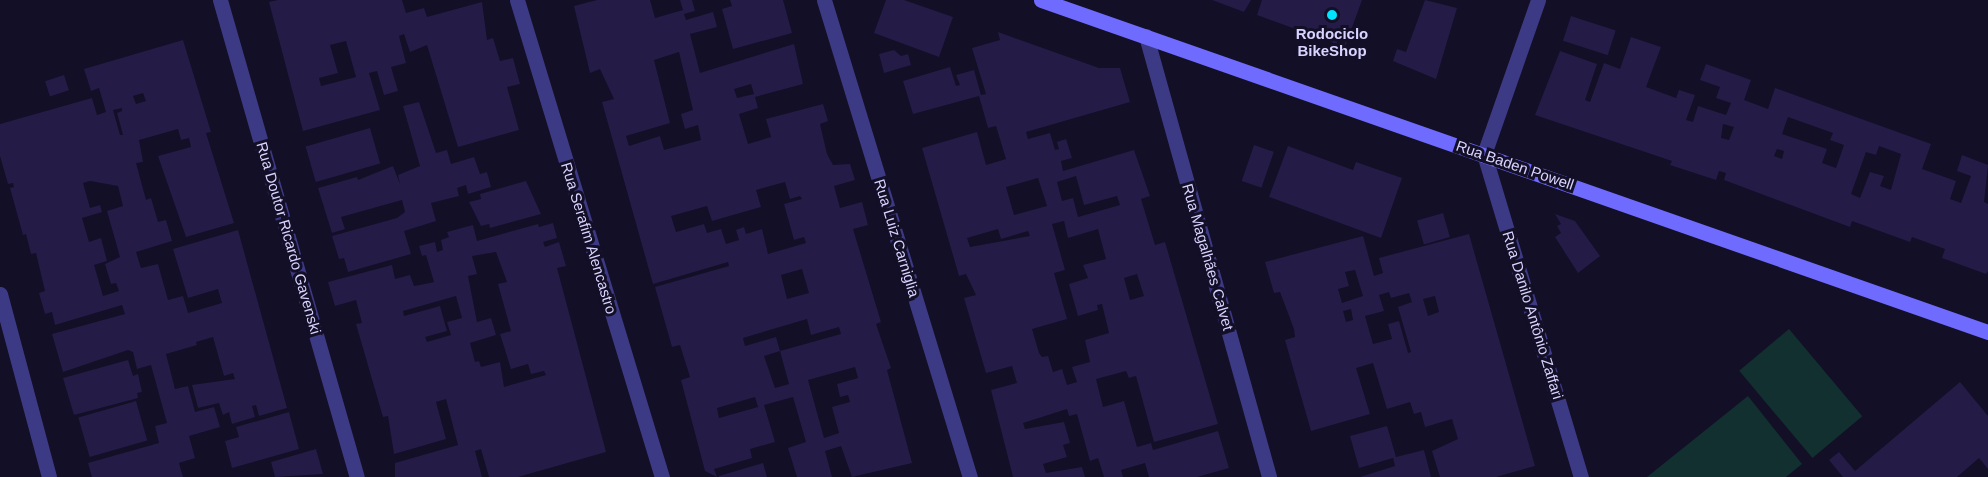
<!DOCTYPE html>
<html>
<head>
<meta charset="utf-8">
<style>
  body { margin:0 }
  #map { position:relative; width:1988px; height:477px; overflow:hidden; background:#130f26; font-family:Helvetica,sans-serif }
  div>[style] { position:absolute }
  .green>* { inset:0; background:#12302f; transform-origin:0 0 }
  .building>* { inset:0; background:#241b47; transform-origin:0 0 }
  .street>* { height:15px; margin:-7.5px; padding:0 7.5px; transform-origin:7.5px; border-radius:7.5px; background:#3d3a85 }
  .secondary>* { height:15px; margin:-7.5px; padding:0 7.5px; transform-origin:7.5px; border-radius:7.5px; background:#6f6bff }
  .dots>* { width:16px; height:16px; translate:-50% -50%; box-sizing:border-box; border:3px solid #130f26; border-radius:50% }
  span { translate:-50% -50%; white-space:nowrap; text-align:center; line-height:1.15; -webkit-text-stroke:6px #130f26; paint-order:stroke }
  .poi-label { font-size:15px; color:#d9d4ff; font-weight:700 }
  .street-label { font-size:15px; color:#d9d4ff }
</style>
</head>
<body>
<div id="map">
  <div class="green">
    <i style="left:1789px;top:329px;width:114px;height:65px;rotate:50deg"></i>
    <i style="clip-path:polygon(1748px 396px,1802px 464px,1786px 477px,1647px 477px)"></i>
  </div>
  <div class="building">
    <i style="clip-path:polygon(evenodd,278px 0,402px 0,406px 13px,424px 8px,427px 17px,482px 2px,487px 40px,493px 38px,500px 61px,513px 58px,520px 84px,507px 87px,519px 130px,458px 147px,427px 45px,410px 52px,404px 34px,399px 36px,406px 63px,391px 67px,398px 91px,384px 95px,377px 71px,369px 73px,380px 110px,303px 131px,269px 2px,278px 0,346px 41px,356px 77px,321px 86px,319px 78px,338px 73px,330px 45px,346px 41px)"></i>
    <i style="clip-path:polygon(evenodd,597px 0,650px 0,655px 18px,683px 10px,680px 0,692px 0,695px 11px,684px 14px,686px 20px,713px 12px,717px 27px,690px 34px,700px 73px,794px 44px,803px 84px,755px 97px,758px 108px,739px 114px,748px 144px,771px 137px,766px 119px,823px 104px,828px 121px,820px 124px,827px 154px,833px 165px,850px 164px,855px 180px,834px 186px,840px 208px,862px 202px,868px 225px,853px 229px,881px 322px,876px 324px,891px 368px,887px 370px,912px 463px,852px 477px,841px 446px,825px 451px,832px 477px,797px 477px,788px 448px,806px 442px,793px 397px,764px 405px,775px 442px,750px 449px,752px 458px,714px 469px,717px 477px,705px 471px,681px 380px,690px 377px,680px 345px,672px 347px,655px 287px,729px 266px,728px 262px,653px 284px,602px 102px,614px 99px,600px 69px,590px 73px,574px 6px,597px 0,679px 52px,693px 110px,681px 114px,685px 129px,698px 125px,701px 140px,664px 150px,660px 136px,629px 146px,626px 136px,670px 123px,654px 60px,679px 52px,597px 0,751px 84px,754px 94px,737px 98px,734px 89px,751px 84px,597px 0,785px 182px,790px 199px,800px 196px,802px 199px,784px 204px,794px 240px,804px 237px,806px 243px,768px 254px,762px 229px,746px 234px,744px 227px,736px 230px,739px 240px,726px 244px,721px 229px,707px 233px,704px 224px,676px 232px,671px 216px,707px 206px,712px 221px,761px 207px,756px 190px,785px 182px,597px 0,802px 269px,809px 293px,787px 299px,781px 275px,802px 269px,597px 0,807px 319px,811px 335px,839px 327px,841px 334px,780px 351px,789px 384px,775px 388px,764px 356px,780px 351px,776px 337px,745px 346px,743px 338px,807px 319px,597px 0,855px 367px,858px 378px,837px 384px,840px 397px,848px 395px,850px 402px,832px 407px,839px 433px,824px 438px,808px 380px,855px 367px,597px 0,755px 397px,758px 407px,719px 418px,717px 408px,755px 397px)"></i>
    <i style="clip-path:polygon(730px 0,783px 0,792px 33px,733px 49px,722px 9px,732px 6px)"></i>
    <i style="clip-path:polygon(886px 0,904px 0,953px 17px,939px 57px,874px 33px)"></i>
    <i style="clip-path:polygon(1212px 0,1251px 0,1244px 12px)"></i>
    <i style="clip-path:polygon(1262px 0,1362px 0,1345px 47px,1257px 15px)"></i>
    <i style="clip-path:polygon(1425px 0,1457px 8px,1436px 79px,1393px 61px,1397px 49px,1406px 52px)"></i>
    <i style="left:1571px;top:16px;width:47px;height:26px;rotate:18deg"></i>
    <i style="clip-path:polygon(evenodd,998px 32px,1099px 68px,1120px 68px,1130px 102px,1026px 132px,1028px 139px,1050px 133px,1055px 150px,1059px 149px,1057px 142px,1066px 139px,1072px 158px,1061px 161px,1063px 171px,1134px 150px,1150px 196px,1141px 199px,1155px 245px,1165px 242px,1218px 424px,1154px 442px,1136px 376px,1129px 378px,1126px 371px,1096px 379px,1103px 407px,1124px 401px,1137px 447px,1151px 443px,1153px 450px,1218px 431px,1229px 468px,1197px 477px,1149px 477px,1145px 463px,1121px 470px,1123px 477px,1104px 477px,1098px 458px,1090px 461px,1077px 414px,1069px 416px,1067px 409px,1023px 423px,1025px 429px,1064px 422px,1070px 443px,1063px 445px,1067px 457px,1043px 464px,1046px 473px,1082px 467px,1085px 477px,1013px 477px,991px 390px,1017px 383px,1012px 366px,986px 373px,964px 298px,976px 295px,966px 274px,959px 276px,922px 148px,977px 132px,986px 165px,1006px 159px,996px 126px,988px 128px,979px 96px,913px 114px,903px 81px,950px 67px,956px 86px,960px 85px,956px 75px,974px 70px,981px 95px,986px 94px,972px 48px,1000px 40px,998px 32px,1076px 176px,1084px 205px,1117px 196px,1120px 205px,1078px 217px,1073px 198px,1062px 201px,1057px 182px,1076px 176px,998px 32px,1038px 178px,1047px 206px,1014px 215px,1006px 187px,1038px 178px,998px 32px,1064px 221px,1068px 238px,1098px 229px,1106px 259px,1083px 265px,1088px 278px,1069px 284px,1078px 316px,1098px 310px,1097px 305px,1102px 304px,1109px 333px,1085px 340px,1090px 362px,1072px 367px,1077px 382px,1067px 385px,1062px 369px,1053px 372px,1048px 356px,1042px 357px,1039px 353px,1032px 329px,1067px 319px,1054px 273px,1065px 270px,1052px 224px,1064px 221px,998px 32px,998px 229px,1001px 239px,1028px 231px,1030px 236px,970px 247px,967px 238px,998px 229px,998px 32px,1137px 274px,1144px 296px,1130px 300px,1124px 278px,1137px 274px)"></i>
    <i style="clip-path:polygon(evenodd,1631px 37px,1661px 47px,1646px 87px,1676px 98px,1679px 90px,1695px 95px,1686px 120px,1693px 122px,1698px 106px,1726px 115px,1731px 103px,1716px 98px,1720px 87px,1700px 80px,1706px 64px,1751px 80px,1744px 100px,1768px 109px,1775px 88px,1931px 144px,1922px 169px,1956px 181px,1950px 199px,1961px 203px,1971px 176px,1957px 171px,1962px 155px,1988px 165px,1984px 202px,1988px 204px,1988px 271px,1986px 274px,1942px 258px,1945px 249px,1912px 237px,1910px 242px,1852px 221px,1850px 227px,1724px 180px,1726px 173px,1719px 171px,1716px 180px,1670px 165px,1672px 161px,1535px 115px,1560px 51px,1597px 64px,1585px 100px,1590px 102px,1604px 63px,1620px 69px,1631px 37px,1788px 117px,1833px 133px,1830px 140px,1844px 145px,1836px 168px,1822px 163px,1827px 149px,1782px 134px,1788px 117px,1631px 37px,1723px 124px,1734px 127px,1729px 140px,1721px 138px,1723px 124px,1631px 37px,1879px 146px,1901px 154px,1891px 190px,1880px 186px,1884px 176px,1870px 172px,1860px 198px,1851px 194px,1866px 152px,1876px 155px,1879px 146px,1631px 37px,1777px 149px,1784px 151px,1782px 159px,1774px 156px,1777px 149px)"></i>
    <i style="clip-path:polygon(evenodd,183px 40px,211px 132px,206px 133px,234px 223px,186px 237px,158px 156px,191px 147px,189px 138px,181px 140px,178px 129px,139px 140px,143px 162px,136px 163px,146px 200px,151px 198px,158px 222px,166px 220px,172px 241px,136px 252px,141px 268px,158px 264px,168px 300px,183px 296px,188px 313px,222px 303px,218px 289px,188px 298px,173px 249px,238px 230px,287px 408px,259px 416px,256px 405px,252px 406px,255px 417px,232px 424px,229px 412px,223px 415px,219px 403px,198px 408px,192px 385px,235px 379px,233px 373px,224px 376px,213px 337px,196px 342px,197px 345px,166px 354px,175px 389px,188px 386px,195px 412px,214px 407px,220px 427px,189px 436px,195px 458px,179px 463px,183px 477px,92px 477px,88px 463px,159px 443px,155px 426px,167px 423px,151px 365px,137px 369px,133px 352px,128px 350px,63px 372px,52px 334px,125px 314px,122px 305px,55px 325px,52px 312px,45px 314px,39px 293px,45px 291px,36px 253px,31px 254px,26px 234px,23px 235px,10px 188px,14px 187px,13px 183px,8px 184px,0 156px,0 124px,92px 98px,97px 115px,106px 112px,99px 88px,91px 91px,84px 69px,183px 40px,143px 93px,146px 101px,136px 104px,133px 96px,143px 93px,183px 40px,122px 108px,122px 111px,117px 113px,123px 135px,120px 135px,113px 110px,122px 108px,183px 40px,90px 181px,118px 186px,123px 206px,107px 211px,120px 257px,105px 264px,111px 284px,116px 283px,119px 291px,103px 296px,94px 265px,107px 261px,101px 238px,89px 242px,82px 218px,102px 212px,100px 205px,90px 208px,83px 183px,90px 181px)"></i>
    <i style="clip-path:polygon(894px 50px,901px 56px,908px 54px,911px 65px,884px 73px,879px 54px)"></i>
    <i style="left:64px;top:75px;width:16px;height:20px;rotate:72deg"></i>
    <i style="clip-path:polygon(419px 102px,436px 153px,447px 150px,451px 164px,474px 157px,480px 174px,487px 172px,491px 187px,468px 194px,466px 185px,457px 188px,459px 196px,431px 203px,436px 221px,404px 231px,411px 254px,348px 272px,344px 258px,339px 259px,332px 236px,397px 218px,405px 212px,402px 200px,341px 217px,345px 229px,332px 233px,318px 188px,357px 177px,358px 180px,393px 166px,400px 184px,398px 175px,420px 166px,403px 106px)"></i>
    <i style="left:370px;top:128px;width:37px;height:67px;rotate:74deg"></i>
    <i style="left:1254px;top:145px;width:21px;height:38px;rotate:19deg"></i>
    <i style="clip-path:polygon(1288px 146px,1353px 170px,1356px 162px,1402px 178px,1381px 238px,1269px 197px)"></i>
    <i style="clip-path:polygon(526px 181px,541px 214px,490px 228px,489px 224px,481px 226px,469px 202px,481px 199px,480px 194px)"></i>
    <i style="left:1443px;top:213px;width:25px;height:27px;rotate:74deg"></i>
    <i style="clip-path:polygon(1555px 214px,1575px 221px,1600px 256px,1578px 273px,1555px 237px,1561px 233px,1557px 226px,1561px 224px)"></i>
    <i style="clip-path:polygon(evenodd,553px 223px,557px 238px,543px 242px,545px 247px,559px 242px,566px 266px,557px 268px,606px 452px,518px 477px,489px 477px,481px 449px,475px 451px,482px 477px,395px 477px,395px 463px,458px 445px,446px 399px,436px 402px,446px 439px,394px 454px,388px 416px,383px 417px,356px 324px,362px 323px,356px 300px,335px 306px,328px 282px,392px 265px,395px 279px,410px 275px,414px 286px,430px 283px,434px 282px,426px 255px,422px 256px,419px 246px,435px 242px,437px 252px,443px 250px,441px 240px,449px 237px,447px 232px,473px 225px,477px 241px,538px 224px,539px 227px,553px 223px,496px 252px,507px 282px,498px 284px,511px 331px,500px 334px,511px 369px,528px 364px,531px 374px,544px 371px,546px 375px,504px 387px,500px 362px,481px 367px,479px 361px,475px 362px,470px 343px,496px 335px,491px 318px,477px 322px,468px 276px,477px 274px,472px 256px,496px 252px,553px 223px,456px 296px,462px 318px,447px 322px,451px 335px,427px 342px,425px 337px,447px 331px,440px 306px,404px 316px,403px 311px,456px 296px)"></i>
    <i style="clip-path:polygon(evenodd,1469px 234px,1535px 466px,1496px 477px,1440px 477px,1432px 451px,1458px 439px,1452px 419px,1425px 427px,1421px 412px,1414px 414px,1410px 402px,1387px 409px,1373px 363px,1356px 368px,1370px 414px,1311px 431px,1285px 340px,1295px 337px,1294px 329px,1280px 292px,1274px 293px,1265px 262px,1363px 236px,1374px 276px,1383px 273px,1379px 258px,1469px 234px,1355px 270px,1363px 296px,1342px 303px,1338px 289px,1349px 286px,1345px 272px,1355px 270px,1469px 234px,1389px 292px,1391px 298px,1409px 293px,1412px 302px,1398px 307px,1411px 352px,1408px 353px,1399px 321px,1388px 324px,1392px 339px,1373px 344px,1365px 316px,1384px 311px,1379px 295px,1389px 292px,1469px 234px,1435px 296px,1439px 312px,1428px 316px,1423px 299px,1435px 296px,1469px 234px,1351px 309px,1353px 320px,1346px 322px,1343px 311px,1351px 309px)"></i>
    <i style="clip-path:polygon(128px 360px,133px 376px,138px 374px,142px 392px,137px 393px,138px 398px,74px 415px,63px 378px)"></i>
    <i style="clip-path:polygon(1960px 382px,1988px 416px,1988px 469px,1979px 458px,1957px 477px,1843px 477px,1829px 460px,1839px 452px,1855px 471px)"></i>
    <i style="left:136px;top:401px;width:41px;height:60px;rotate:74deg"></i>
    <i style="clip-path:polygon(289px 412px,299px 449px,232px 468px,225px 441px,239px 437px,236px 427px)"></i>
    <i style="clip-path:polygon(1387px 426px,1396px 457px,1424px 450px,1431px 477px,1360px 477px,1395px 466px,1393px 458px,1359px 468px,1350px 436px)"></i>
    <i style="clip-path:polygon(316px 449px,323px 474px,275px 477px,271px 462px)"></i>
    <i style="clip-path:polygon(763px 463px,767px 477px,719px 477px,719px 476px)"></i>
  </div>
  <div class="street">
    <i style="left:220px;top:0;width:496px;rotate:74deg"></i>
    <i style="left:517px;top:0;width:499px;rotate:73.1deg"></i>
    <i style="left:824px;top:0;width:499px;rotate:73deg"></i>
    <i style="left:1538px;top:0;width:163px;rotate:109.3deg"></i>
    <i style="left:1484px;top:154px;width:337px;rotate:73.3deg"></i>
    <i style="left:1146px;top:36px;width:458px;rotate:74.4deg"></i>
    <i style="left:0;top:294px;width:189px;rotate:75deg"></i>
  </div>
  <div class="secondary">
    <i style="left:1041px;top:0;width:1004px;rotate:19.32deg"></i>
  </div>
  <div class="dots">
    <i style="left:1332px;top:15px;background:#00e5ff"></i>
  </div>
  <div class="poi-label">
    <span style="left:1332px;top:42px">Rodociclo<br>BikeShop</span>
  </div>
  <div class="street-label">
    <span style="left:1515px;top:165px;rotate:19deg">Rua Baden Powell</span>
    <span style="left:289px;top:238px;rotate:74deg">Rua Doutor Ricardo Gavenski</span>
    <span style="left:589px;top:238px;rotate:73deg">Rua Serafim Alencastro</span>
    <span style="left:897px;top:238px;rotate:73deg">Rua Luiz Carniglia</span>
    <span style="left:1208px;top:257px;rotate:74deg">Rua Magalhães Calvet</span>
    <span style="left:1533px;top:315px;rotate:73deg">Rua Danilo Antônio Zaffari</span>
  </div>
</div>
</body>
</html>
